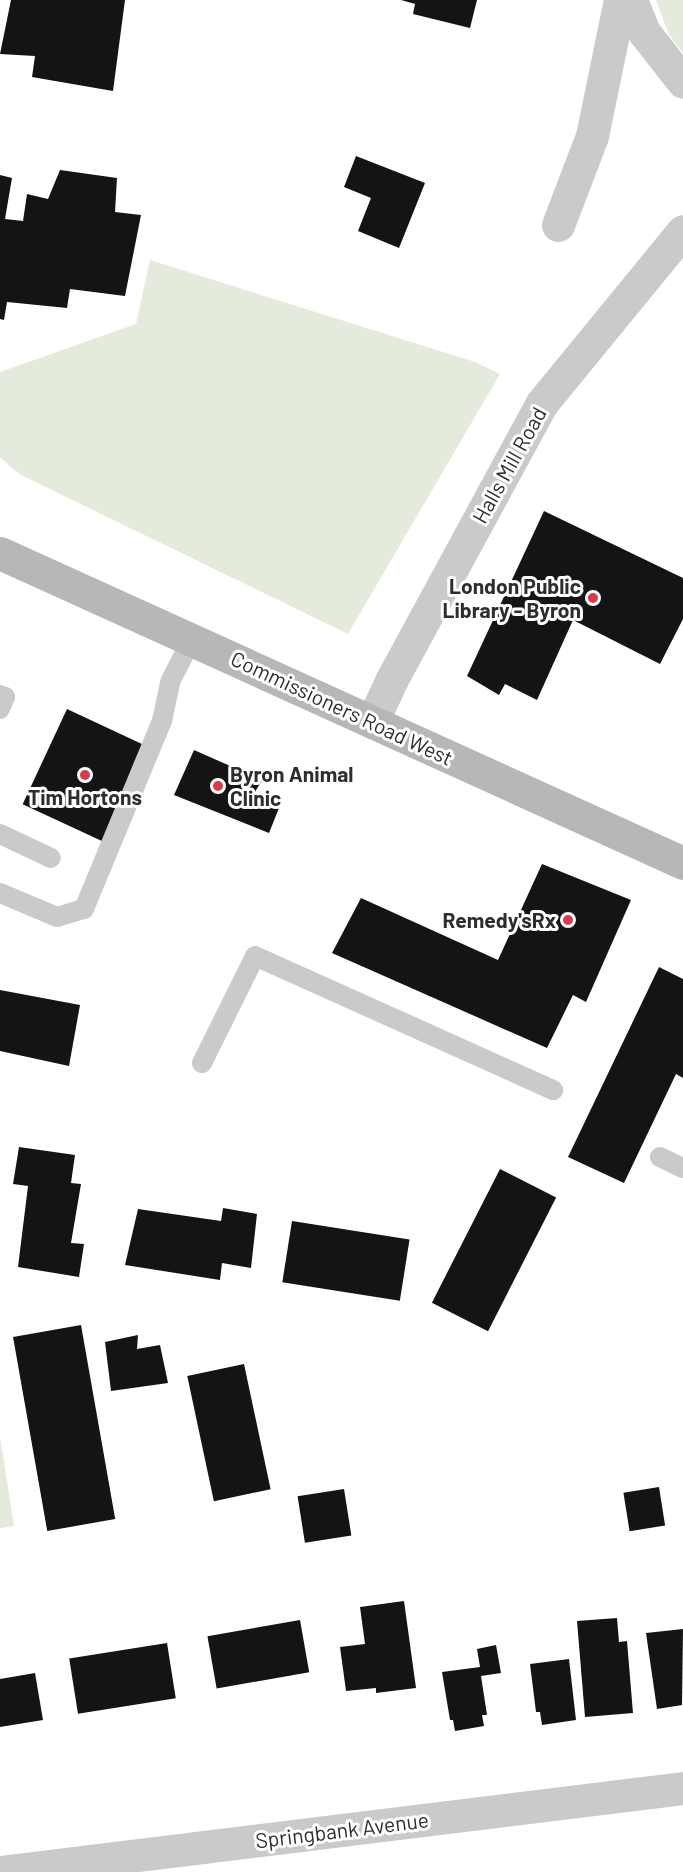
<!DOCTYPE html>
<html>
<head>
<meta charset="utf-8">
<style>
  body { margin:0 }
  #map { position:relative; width:683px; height:1872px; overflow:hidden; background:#fff; font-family:Barlow,sans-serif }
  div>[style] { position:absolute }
  .green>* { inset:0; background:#e4eadc }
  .building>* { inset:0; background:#141414; transform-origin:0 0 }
  .service>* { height:20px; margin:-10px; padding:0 10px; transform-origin:10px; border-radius:10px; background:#cacaca }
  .minor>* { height:33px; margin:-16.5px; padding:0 16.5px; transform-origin:16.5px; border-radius:16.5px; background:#cacaca }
  .secondary>* { height:33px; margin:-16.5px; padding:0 16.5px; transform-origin:16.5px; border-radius:16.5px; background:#b7b7b7 }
  .dots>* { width:16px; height:16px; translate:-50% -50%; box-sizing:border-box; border:3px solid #fff; border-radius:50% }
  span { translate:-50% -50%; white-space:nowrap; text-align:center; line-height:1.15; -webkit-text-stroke:6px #fff; paint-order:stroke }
  .street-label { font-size:21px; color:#2d2d2d }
  .poi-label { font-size:21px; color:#2d2d2d; font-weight:700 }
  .right { translate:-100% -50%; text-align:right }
  .left { translate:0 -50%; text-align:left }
</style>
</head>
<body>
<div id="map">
  <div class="green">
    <i style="clip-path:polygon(656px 0,683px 0,683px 53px,669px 35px)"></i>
    <i style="clip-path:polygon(150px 260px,475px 362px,500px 374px,348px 634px,19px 474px,0 457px,0 372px,136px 324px)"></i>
    <i style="clip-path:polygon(0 1436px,14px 1526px,0 1528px)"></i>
  </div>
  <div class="building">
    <i style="clip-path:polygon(11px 0,125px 0,113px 91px,32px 77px,35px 56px,0 54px)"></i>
    <i style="clip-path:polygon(401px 0,477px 0,470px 28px,413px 14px,415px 4px)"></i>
    <i style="clip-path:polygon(356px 156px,425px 183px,399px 248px,358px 231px,371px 198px,344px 187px)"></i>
    <i style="clip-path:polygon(60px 170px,117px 178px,115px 212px,141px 215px,125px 296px,70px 289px,67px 308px,7px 302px,4px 320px,0 319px,0 175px,12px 178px,5px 219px,23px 221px,27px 194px,48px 199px)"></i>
    <i style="clip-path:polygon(544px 511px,683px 578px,683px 619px,660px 664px,573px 620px,537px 700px,505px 684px,499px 695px,467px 676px)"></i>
    <i style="left:67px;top:709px;width:88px;height:105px;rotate:25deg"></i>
    <i style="clip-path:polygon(194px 750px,262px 780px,255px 792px,281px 803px,269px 833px,174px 795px)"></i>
    <i style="clip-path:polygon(542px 864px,631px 900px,586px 1002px,573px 995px,547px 1048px,332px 953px,361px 898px,498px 960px)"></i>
    <i style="clip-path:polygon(659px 967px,683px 979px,683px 1078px,676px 1074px,624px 1183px,568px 1157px)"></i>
    <i style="clip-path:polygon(0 990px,80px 1005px,69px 1066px,0 1051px)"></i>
    <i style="clip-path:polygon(19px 1147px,75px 1155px,71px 1183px,81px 1184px,71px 1243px,84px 1244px,79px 1277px,18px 1267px,28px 1186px,13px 1184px)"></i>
    <i style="left:500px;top:1169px;width:63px;height:150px;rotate:27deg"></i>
    <i style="clip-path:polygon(223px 1208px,257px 1214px,251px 1268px,222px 1263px,220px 1280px,125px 1265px,138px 1209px,221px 1221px)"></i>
    <i style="left:292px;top:1221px;width:119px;height:62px;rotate:9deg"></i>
    <i style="left:81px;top:1325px;width:197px;height:69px;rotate:80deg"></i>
    <i style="clip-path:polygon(138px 1335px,137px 1349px,160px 1345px,168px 1383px,111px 1391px,105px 1342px)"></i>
    <i style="left:244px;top:1364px;width:128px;height:58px;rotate:78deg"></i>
    <i style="left:659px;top:1487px;width:39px;height:36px;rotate:81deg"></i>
    <i style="left:344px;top:1489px;width:47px;height:47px;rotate:81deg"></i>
    <i style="clip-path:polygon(404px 1601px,416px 1688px,376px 1693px,376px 1688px,346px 1691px,340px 1647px,365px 1644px,360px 1607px)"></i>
    <i style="clip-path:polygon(617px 1618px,619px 1642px,627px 1641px,633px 1713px,585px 1717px,577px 1621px)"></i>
    <i style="left:300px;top:1620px;width:53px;height:94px;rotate:80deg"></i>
    <i style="clip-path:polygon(683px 1629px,682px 1705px,657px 1709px,646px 1633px)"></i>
    <i style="left:167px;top:1643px;width:56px;height:99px;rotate:81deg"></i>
    <i style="clip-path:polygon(496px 1645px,501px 1673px,481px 1676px,487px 1715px,482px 1715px,484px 1726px,455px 1731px,453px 1720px,450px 1720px,442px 1672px,480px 1667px,477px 1649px)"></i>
    <i style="clip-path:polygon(569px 1659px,576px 1720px,542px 1725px,540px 1712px,536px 1712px,530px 1664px)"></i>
    <i style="clip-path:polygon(35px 1673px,43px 1720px,0 1727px,0 1679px)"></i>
  </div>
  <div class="service">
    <i style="left:0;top:695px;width:5px;rotate:22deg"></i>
    <i style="left:5px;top:697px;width:13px;rotate:113deg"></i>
    <i style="left:0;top:834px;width:56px;rotate:25.2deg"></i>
    <i style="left:0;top:893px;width:62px;rotate:22.8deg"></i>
    <i style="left:57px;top:917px;width:28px;rotate:-17deg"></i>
    <i style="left:84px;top:909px;width:204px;rotate:-67.5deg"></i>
    <i style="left:162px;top:721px;width:40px;rotate:-78deg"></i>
    <i style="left:170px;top:682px;width:48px;rotate:-62.9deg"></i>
    <i style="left:202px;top:1063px;width:119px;rotate:-63.6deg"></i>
    <i style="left:255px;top:956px;width:327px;rotate:24.2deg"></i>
    <i style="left:660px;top:1157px;width:25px;rotate:26deg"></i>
  </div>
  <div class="minor">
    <i style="left:631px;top:0;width:35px;rotate:68deg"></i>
    <i style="left:644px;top:32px;width:63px;rotate:52deg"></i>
    <i style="left:558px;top:225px;width:95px;rotate:-69.1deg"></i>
    <i style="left:592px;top:136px;width:139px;rotate:-78.4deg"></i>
    <i style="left:372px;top:722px;width:47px;rotate:-65.1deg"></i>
    <i style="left:392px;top:679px;width:314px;rotate:-61.5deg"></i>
    <i style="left:542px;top:403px;width:222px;rotate:-50.7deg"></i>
    <i style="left:0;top:1872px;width:688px;rotate:-7.01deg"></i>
  </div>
  <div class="secondary">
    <i style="left:0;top:553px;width:750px;rotate:24.41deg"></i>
  </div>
  <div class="dots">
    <i style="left:593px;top:598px;background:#d93b4e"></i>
    <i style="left:85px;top:775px;background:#d93b4e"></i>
    <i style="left:218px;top:786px;background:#d93b4e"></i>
    <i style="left:568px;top:920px;background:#d93b4e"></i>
  </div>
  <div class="street-label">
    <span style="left:509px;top:465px;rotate:-61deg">Halls Mill Road</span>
    <span style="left:342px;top:708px;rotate:25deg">Commissioners Road West</span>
    <span style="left:342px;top:1830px;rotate:-7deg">Springbank Avenue</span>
  </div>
  <div class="poi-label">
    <span class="right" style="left:581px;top:598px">London Public<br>Library - Byron</span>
    <span class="left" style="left:230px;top:786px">Byron Animal<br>Clinic</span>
    <span style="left:85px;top:797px">Tim Hortons</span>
    <span class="right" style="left:556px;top:920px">Remedy'sRx</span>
  </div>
</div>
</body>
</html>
